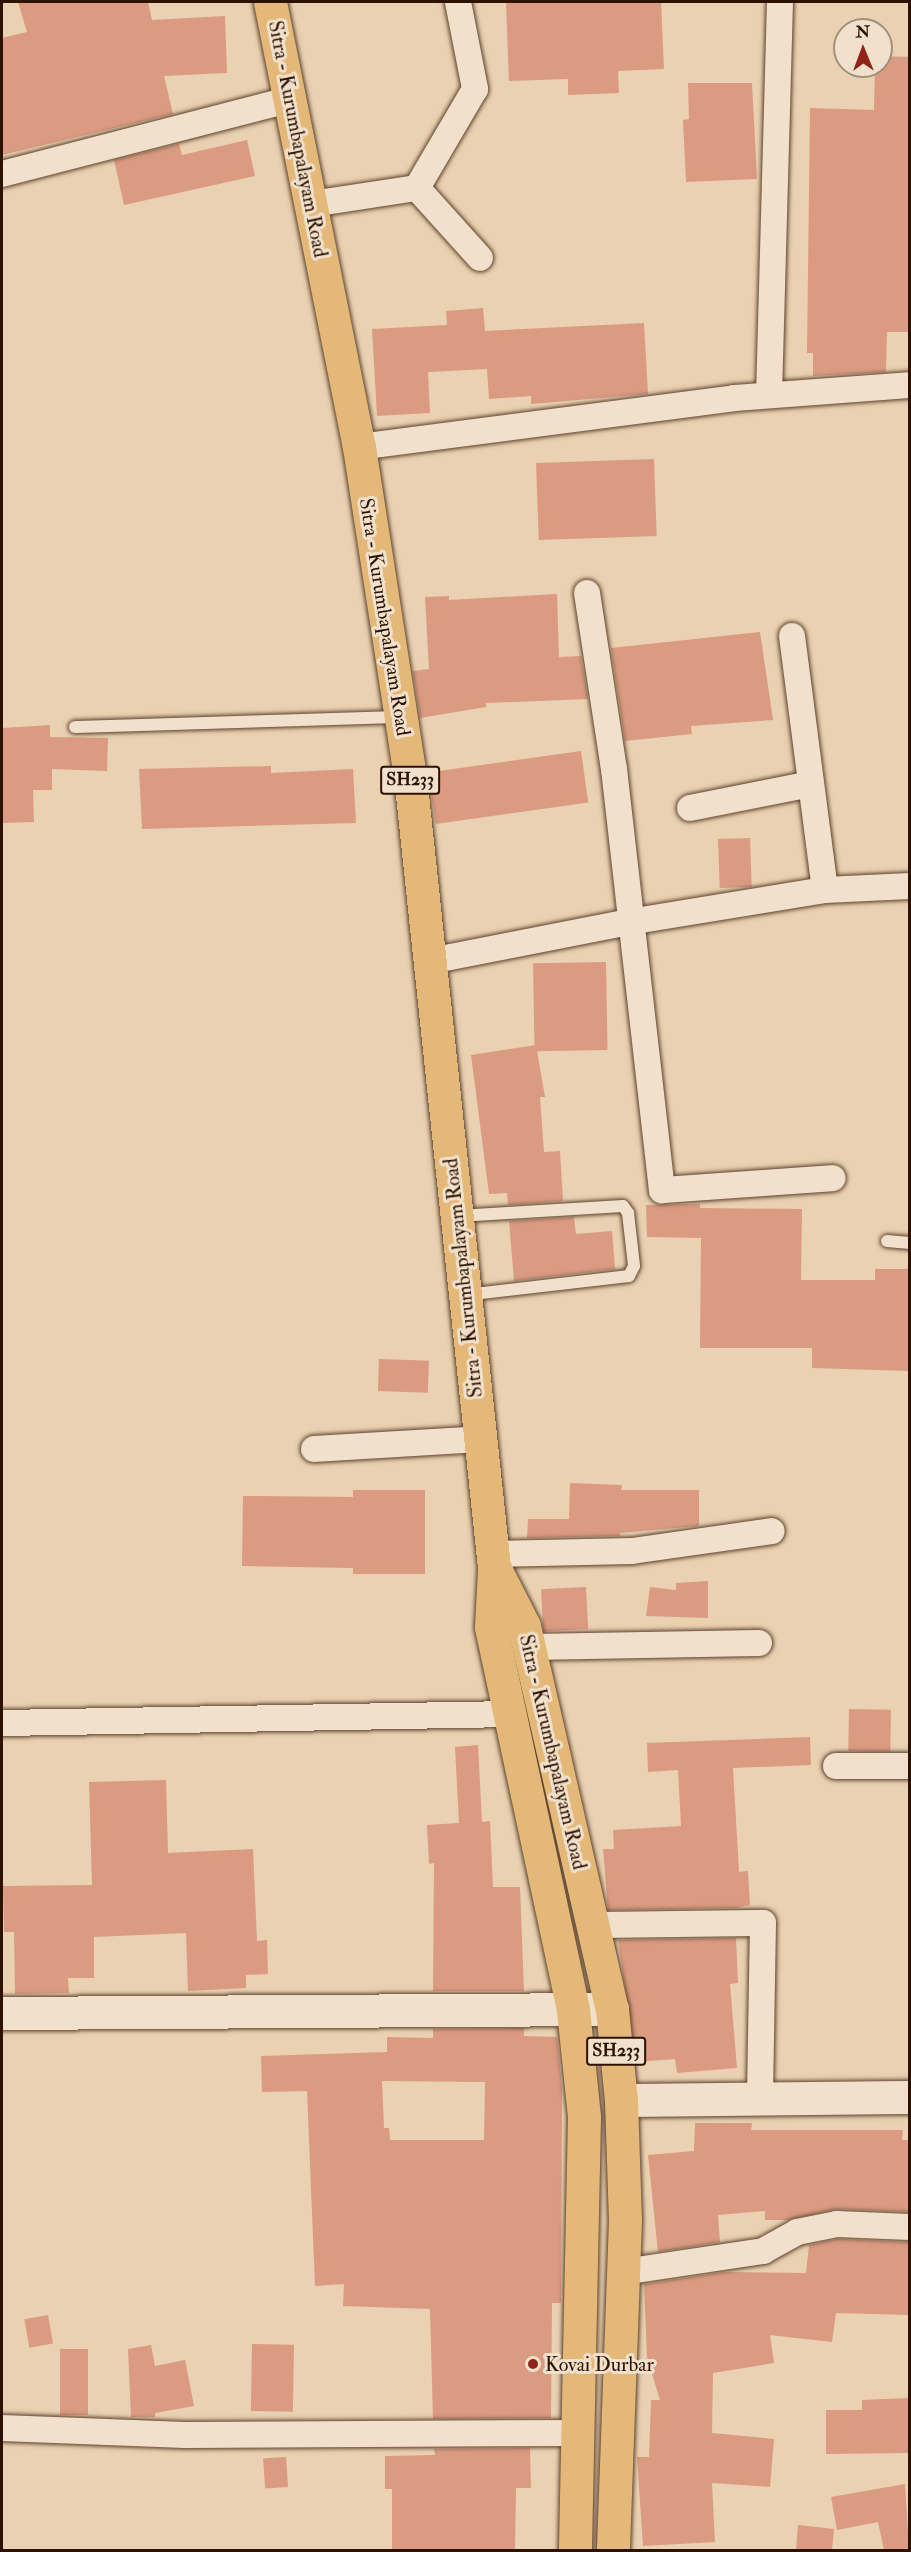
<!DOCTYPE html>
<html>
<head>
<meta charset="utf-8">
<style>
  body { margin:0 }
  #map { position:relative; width:911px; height:2552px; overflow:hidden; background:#e9d1b1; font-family:"IM FELL Double Pica",serif }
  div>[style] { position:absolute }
  .building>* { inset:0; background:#da9b82; transform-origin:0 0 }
  .roads { filter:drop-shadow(0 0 2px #5d422c) drop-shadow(0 0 2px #5d422c) }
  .lane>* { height:12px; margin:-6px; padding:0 6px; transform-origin:6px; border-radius:6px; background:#f1e1cc }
  .street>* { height:26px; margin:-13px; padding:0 13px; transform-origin:13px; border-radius:13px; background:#f1e1cc }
  .secondary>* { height:33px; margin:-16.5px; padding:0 16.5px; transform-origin:16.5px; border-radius:16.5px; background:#f1e1cc }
  .primary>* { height:33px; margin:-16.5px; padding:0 16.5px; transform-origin:16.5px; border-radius:16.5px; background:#e4b878 }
  .dots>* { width:16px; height:16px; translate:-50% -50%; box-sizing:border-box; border:3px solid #f1e1cc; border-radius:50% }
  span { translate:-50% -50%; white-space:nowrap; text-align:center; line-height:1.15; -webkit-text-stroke:6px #f1e1cc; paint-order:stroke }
  .shield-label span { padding:2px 4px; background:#f1e1cc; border:2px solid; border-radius:4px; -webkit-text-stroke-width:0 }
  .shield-label { font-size:18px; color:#2e1200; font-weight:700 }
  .street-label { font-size:20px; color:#2e1200 }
  .poi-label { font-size:20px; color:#2e1200 }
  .left { translate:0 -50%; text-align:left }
  .frame { position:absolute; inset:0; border:3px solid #2e1200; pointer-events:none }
  .north { position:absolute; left:833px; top:18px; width:60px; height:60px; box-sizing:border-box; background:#f1e1cc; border:2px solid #a38e7a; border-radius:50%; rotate:359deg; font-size:16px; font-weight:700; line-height:24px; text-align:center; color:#2e1200 }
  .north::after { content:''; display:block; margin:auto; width:21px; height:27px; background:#8f2418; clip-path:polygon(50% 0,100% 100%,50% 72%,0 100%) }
</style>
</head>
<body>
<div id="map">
  <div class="building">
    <i style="clip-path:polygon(18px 2px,148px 2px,152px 20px,225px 16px,227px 73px,164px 76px,173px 114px,2px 155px,2px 38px,27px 32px)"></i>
    <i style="clip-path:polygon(506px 2px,661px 2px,664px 69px,618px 71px,619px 93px,568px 95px,568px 79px,509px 81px)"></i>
    <i style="clip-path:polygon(881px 56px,909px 57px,909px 332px,887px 332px,886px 372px,813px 376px,813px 353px,807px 353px,810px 108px,874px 110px,875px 66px,881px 66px)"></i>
    <i style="clip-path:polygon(688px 83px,752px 83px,757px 179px,686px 182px,683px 120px,689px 119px)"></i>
    <i style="clip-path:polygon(247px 140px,255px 176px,124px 205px,114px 160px,179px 144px,182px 155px)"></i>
    <i style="clip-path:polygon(483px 308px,485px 331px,644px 323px,648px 394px,531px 404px,531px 396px,489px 399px,487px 369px,428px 372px,430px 413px,377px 416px,372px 329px,447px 325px,446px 311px)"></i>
    <i style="left:654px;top:459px;width:77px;height:118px;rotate:88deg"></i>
    <i style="clip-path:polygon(557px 594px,559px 657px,581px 656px,588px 699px,486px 703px,486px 707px,420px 718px,413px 671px,429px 669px,425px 597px,449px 596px,449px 600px)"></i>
    <i style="clip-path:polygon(760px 632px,773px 720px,691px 726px,692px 734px,625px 741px,611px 648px)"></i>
    <i style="clip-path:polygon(50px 725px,50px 737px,108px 738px,107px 771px,52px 769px,52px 790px,33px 790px,34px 822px,2px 823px,2px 728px)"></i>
    <i style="left:581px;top:751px;width:52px;height:154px;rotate:82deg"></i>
    <i style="clip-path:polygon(271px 766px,271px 773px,353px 769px,356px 823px,142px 829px,139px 769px)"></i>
    <i style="left:750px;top:838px;width:49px;height:32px;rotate:88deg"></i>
    <i style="left:606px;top:962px;width:88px;height:73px;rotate:89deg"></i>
    <i style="clip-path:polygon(536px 1045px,545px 1097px,540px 1097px,544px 1152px,560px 1151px,563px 1201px,508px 1205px,507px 1193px,489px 1194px,471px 1055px)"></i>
    <i style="clip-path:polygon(700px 1204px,700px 1208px,802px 1209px,801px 1280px,875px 1280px,875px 1269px,909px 1269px,909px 1371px,812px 1368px,812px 1348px,700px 1348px,701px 1238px,647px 1237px,646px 1205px)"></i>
    <i style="clip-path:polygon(574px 1217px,576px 1234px,612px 1231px,615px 1269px,514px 1281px,509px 1221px)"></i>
    <i style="left:379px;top:1359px;width:50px;height:32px;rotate:2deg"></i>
    <i style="clip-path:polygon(570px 1483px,622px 1485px,621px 1490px,699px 1490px,699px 1526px,620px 1533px,620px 1536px,527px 1538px,528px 1519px,569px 1519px)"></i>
    <i style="clip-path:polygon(353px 1490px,425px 1490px,425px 1574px,353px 1574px,353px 1568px,242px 1566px,243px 1496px,353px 1497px)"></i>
    <i style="clip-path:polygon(708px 1581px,708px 1618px,646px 1616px,650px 1587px,676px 1590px,676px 1583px)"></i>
    <i style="left:586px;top:1587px;width:42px;height:45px;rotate:87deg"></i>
    <i style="left:849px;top:1709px;width:42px;height:42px;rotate:1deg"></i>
    <i style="clip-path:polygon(810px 1737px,811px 1765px,733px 1768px,739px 1872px,748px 1871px,750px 1905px,735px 1908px,608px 1910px,603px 1849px,614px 1849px,613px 1830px,681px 1826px,678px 1770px,648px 1772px,647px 1743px)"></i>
    <i style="clip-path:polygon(478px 1745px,482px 1822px,490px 1821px,493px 1887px,520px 1887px,524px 1991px,433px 1991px,434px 1863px,429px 1864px,427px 1825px,459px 1823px,455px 1747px)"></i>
    <i style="clip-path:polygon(166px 1780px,168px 1853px,253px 1849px,257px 1941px,267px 1940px,268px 1974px,246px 1975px,246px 1988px,188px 1991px,186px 1933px,94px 1937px,94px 1978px,68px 1978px,69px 1993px,15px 1994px,14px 1932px,4px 1932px,3px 1886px,92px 1885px,89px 1782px)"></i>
    <i style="clip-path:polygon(736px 1938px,738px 1983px,730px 1984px,737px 2068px,677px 2073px,675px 2059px,636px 2062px,618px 1940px)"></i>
    <i style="clip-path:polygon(evenodd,524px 2028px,524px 2036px,557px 2037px,562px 2088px,561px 2303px,552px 2303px,551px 2418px,433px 2419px,430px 2309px,343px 2306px,344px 2284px,315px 2286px,307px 2091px,262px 2092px,261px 2056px,387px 2052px,387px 2037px,433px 2038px,433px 2029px,524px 2028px,382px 2081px,485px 2082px,484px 2140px,390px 2140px,389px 2128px,384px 2128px,382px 2081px)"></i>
    <i style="clip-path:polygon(695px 2123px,752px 2123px,751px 2130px,903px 2130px,902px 2140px,909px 2140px,909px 2212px,837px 2209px,788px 2220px,765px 2220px,765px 2211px,718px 2215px,720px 2242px,658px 2252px,648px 2155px,694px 2151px)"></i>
    <i style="clip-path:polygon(838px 2239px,909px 2242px,909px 2315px,836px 2313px,832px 2342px,770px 2335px,774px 2363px,713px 2373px,712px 2433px,774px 2439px,770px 2487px,712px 2483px,715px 2542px,643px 2546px,637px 2457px,649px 2457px,651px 2400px,660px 2400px,647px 2357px,644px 2284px,725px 2272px,806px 2273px,809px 2245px)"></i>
    <i style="left:48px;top:2315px;width:29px;height:24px;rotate:80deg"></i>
    <i style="left:252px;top:2344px;width:42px;height:67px;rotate:1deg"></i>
    <i style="clip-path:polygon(151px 2345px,155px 2366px,185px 2360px,194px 2406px,155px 2413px,155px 2417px,131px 2417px,128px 2349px)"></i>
    <i style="left:60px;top:2349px;width:28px;height:66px"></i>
    <i style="clip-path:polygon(909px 2398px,909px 2453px,826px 2454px,826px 2410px,862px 2410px,862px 2400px)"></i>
    <i style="clip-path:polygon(530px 2448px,531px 2488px,516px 2488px,515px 2550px,392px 2550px,392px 2489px,385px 2489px,385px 2456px,435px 2455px,434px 2449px)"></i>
    <i style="left:286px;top:2457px;width:30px;height:23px;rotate:86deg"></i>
    <i style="clip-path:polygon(905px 2484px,909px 2550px,884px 2550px,878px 2522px,837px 2530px,831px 2497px)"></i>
    <i style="clip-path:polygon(798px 2525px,834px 2529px,832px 2550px,796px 2550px)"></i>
  </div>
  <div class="roads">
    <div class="lane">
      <i style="left:75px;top:727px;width:324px;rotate:-1.8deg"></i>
      <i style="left:458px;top:1216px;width:165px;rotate:-3.5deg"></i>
      <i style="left:623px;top:1206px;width:9px;rotate:54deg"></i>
      <i style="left:628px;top:1213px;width:53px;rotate:83.5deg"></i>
      <i style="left:634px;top:1266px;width:11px;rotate:117deg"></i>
      <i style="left:629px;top:1276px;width:164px;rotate:173.4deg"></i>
      <i style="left:887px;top:1241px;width:23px;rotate:5deg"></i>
    </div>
    <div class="street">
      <i style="left:458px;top:2px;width:89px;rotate:78.9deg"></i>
      <i style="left:475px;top:89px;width:115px;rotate:120.4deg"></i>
      <i style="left:417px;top:188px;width:94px;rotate:48deg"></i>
      <i style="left:2px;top:174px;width:299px;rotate:-14.5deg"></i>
      <i style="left:312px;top:204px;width:106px;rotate:-8.7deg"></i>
      <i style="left:769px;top:395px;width:393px;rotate:-88.4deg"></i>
      <i style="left:359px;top:447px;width:378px;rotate:-7.4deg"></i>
      <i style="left:734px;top:398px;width:176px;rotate:-4.2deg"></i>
      <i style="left:587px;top:593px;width:178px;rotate:81.3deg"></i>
      <i style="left:614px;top:769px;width:424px;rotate:83.5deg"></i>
      <i style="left:662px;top:1190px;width:171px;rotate:-4deg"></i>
      <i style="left:792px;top:636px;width:256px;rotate:82.6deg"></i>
      <i style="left:690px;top:808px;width:123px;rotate:-11.2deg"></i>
      <i style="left:430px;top:961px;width:203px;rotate:-11.1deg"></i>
      <i style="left:629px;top:922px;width:199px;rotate:-9.3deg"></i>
      <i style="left:825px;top:890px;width:85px;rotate:-2.7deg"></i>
      <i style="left:314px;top:1449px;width:166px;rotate:-3.4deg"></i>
      <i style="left:492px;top:1554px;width:140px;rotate:-1.2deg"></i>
      <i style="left:632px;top:1551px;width:141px;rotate:-8.1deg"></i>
      <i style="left:529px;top:1647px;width:230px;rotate:-1deg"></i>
      <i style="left:2px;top:1723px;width:508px;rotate:-1.01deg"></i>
      <i style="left:836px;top:1766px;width:74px"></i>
      <i style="left:592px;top:1925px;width:171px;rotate:-0.7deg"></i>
      <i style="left:763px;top:1923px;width:176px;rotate:91deg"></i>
      <i style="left:623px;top:2272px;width:142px;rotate:-8.5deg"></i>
      <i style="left:763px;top:2251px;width:39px;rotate:-29deg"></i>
      <i style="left:797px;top:2232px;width:41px;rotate:-11.3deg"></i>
      <i style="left:837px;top:2224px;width:73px;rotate:2.4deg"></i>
      <i style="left:2px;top:2428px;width:183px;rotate:2.2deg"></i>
      <i style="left:185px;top:2435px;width:395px;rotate:-0.3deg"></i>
    </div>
    <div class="secondary">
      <i style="left:2px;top:2013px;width:610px;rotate:-0.38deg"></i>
      <i style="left:621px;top:2100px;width:289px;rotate:-0.6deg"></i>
    </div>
    <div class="primary">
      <i style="left:270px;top:2px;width:454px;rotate:78.7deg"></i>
      <i style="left:359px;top:447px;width:333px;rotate:81.2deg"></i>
      <i style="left:410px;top:776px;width:795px;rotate:83.94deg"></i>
      <i style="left:494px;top:1567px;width:66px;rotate:63deg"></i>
      <i style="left:524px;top:1626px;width:393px;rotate:77.1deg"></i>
      <i style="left:612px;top:2009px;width:91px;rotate:84.4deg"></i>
      <i style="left:621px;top:2100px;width:120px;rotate:88.1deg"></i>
      <i style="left:625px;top:2220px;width:330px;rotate:92.1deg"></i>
      <i style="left:494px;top:1569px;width:58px;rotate:93deg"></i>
      <i style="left:491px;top:1627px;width:392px;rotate:77.9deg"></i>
      <i style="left:573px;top:2010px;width:108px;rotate:84.1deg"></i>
      <i style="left:584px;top:2117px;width:433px;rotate:91.2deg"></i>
    </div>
  </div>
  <div class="dots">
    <i style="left:533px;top:2364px;background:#8f2418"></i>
  </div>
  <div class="shield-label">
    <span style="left:410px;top:780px">SH233</span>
    <span style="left:616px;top:2051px">SH233</span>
  </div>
  <div class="street-label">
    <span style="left:298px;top:139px;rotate:79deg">Sitra - Kurumbapalayam Road</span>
    <span style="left:385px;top:617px;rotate:81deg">Sitra - Kurumbapalayam Road</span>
    <span style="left:463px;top:1278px;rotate:-96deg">Sitra - Kurumbapalayam Road</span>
    <span style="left:553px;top:1752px;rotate:77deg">Sitra - Kurumbapalayam Road</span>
  </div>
  <div class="poi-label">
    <span class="left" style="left:545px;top:2364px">Kovai Durbar</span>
  </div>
  <div class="frame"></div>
  <div class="north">N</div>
</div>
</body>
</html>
